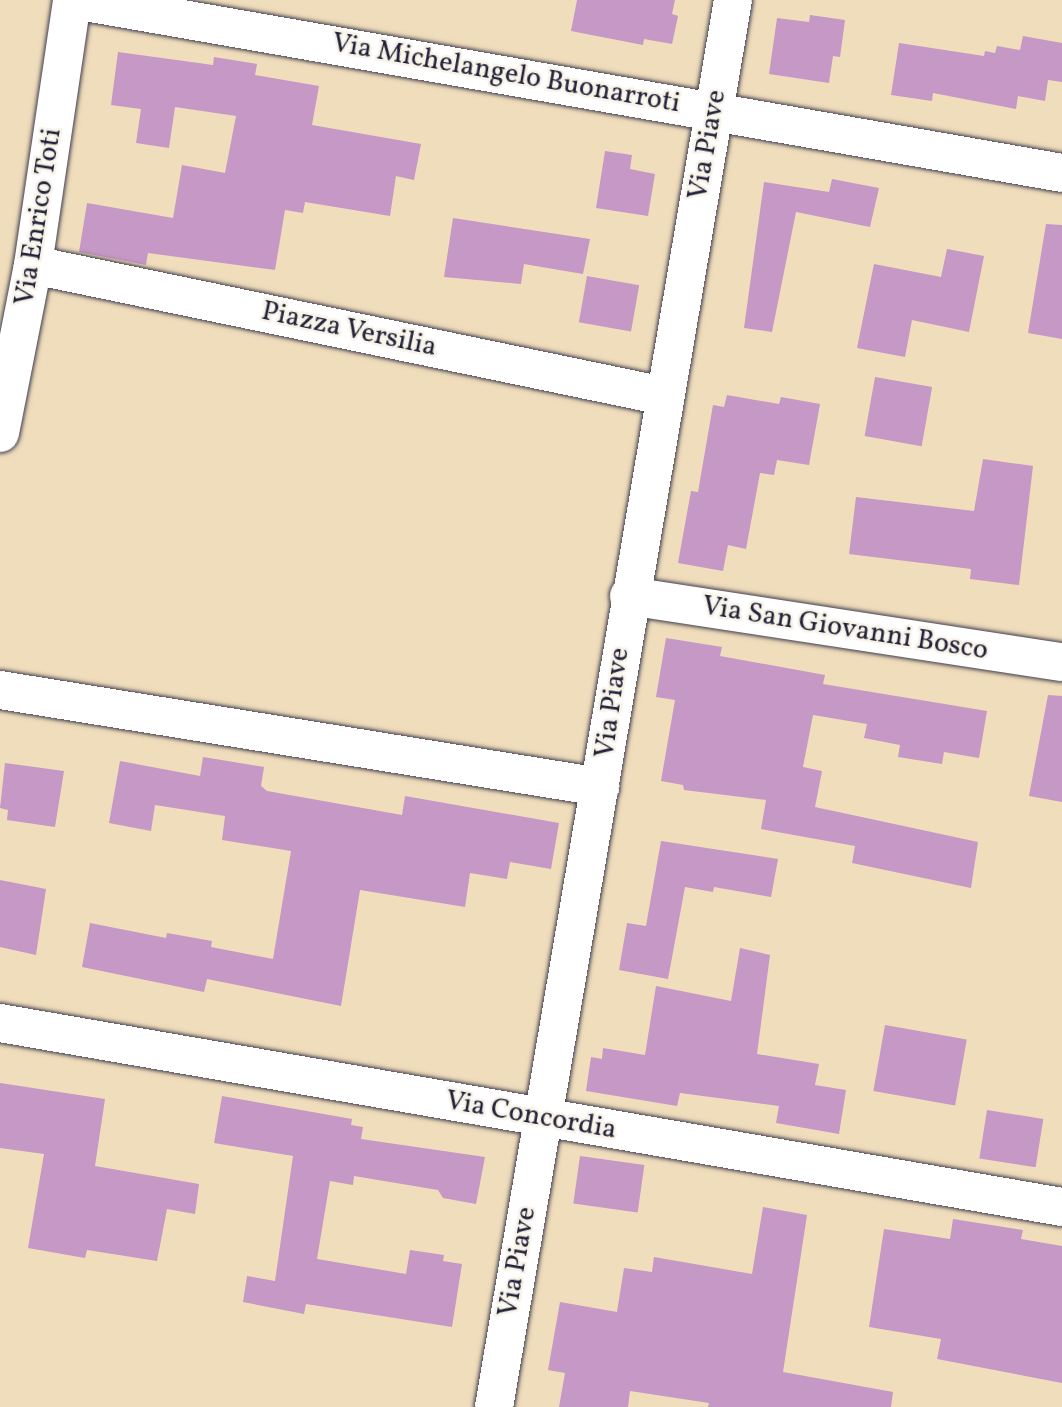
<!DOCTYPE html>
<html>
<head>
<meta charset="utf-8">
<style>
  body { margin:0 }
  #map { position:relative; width:1062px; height:1407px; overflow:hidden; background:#f0ddbc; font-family:Vollkorn,serif }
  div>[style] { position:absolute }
  .building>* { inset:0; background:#c598c5; transform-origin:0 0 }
  .roads { filter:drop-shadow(0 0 2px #413e4e) drop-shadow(0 0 2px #413e4e) }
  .minor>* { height:38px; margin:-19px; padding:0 19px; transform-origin:19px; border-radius:19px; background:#fff }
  span { translate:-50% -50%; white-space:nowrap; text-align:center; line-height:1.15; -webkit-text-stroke:5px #f7f3e8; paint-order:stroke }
  .street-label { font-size:28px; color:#22223b }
</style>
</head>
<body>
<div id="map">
  <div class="building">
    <i style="clip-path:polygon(577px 0,675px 0,672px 14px,678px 16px,672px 44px,644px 39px,643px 45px,571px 31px)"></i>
    <i style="clip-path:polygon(810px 15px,845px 20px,840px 57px,833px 56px,829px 83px,769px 74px,777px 18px,809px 22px)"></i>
    <i style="clip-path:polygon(1023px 36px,1062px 43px,1062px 82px,1048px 80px,1045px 101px,1018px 96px,1016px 109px,933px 93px,932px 101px,891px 95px,899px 43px,984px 56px,985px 51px,995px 53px,997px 46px,1020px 50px)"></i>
    <i style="clip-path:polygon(118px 52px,213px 65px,214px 57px,257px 64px,255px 75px,319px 86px,312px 125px,421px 144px,414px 180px,396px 176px,390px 216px,305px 202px,303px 213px,285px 210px,275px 270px,148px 253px,146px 265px,79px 252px,87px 203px,173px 218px,182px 165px,225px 173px,236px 116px,175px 107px,169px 148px,136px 143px,141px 109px,111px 105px)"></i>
    <i style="clip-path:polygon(605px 151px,632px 155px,630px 169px,655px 174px,648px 216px,596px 208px)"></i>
    <i style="clip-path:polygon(832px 179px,879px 188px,870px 227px,796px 212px,772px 332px,744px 328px,764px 182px,829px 192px)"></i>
    <i style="clip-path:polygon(453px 218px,590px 239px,583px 274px,524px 264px,521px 284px,444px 277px)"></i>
    <i style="clip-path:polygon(1046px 224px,1062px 225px,1062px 339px,1028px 333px)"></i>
    <i style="clip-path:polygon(947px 249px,984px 256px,969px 332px,912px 320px,905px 357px,857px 348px,874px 264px,941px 277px)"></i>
    <i style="left:587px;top:276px;width:53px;height:47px;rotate:10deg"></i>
    <i style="left:875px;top:377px;width:58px;height:60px;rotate:10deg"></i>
    <i style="clip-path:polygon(727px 395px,779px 404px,781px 397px,820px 404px,809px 465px,777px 460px,774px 475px,760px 473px,746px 549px,728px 545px,723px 571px,678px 563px,691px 491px,698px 492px,713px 405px,724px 407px)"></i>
    <i style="clip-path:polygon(983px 459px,1033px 466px,1019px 585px,970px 579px,971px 569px,849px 554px,856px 497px,974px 511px)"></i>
    <i style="clip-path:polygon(666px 638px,722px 647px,720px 656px,825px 675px,823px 684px,987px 711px,979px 758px,944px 752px,942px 764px,898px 757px,900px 745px,864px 738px,867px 724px,813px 715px,803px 767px,822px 771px,815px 807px,978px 842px,971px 888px,852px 863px,855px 846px,761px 829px,766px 800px,684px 790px,683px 785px,661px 781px,675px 700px,656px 697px)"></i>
    <i style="clip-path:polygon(1048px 695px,1062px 696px,1062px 802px,1029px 796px)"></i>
    <i style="clip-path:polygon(203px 757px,264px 767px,261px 786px,267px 791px,402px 815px,405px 796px,559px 823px,551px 869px,510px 862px,507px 879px,470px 873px,465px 907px,360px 890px,341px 1006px,207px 979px,204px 992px,82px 967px,90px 923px,166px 938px,167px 933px,212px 941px,211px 947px,273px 959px,291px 851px,222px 840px,225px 816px,155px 805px,151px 831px,109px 823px,120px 761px,200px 776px)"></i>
    <i style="clip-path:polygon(5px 763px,64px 771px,55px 827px,7px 820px,8px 810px,0 808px)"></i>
    <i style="clip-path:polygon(661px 841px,778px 859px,771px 897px,714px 887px,713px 892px,685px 887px,668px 979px,619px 970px,627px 923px,646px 926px)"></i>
    <i style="clip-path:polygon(0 880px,46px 889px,36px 955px,0 947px)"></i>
    <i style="clip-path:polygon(740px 948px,770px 955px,757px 1054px,819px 1064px,815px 1085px,846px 1090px,839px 1134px,776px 1123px,779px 1106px,680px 1093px,677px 1106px,586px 1091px,591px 1057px,602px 1059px,603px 1048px,645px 1055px,656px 986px,731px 1001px)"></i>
    <i style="left:885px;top:1025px;width:83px;height:67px;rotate:10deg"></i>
    <i style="clip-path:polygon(0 1083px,105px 1099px,95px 1166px,199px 1184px,195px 1214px,167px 1209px,157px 1261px,87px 1250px,85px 1258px,28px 1248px,44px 1154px,0 1148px)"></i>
    <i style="clip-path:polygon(222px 1096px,352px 1119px,351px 1125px,363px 1127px,361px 1139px,485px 1157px,476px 1204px,443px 1198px,438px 1190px,354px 1176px,353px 1185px,330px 1181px,317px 1259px,406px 1274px,410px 1250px,444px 1255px,443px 1261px,462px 1264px,452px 1327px,306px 1304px,304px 1314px,243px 1302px,247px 1276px,275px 1281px,293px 1156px,214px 1143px)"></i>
    <i style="left:987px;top:1110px;width:57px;height:49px;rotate:9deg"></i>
    <i style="left:580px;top:1156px;width:65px;height:48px;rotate:8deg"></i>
    <i style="clip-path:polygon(763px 1207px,807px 1215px,783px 1372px,893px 1392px,891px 1407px,708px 1407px,709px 1403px,630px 1391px,628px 1407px,559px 1407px,565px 1373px,548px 1370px,560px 1302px,617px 1312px,624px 1268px,652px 1272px,654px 1257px,752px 1274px)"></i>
    <i style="clip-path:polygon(953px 1219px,1023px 1230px,1021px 1239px,1062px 1246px,1062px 1383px,937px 1359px,941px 1339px,869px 1327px,884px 1229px,950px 1239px)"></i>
  </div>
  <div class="roads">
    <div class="minor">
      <i style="left:74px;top:0;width:1003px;rotate:9.93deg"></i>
      <i style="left:33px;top:265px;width:644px;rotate:11.73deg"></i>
      <i style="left:0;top:433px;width:171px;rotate:-78.9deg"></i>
      <i style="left:33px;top:265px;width:268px;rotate:-81.6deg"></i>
      <i style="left:629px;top:596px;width:438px;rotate:8.7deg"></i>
      <i style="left:0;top:690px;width:608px;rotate:9.18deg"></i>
      <i style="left:0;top:1023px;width:1078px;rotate:9.83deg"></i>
      <i style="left:494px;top:1407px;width:1427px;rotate:-80.36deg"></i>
    </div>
  </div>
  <div class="street-label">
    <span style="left:506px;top:74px;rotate:10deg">Via Michelangelo Buonarroti</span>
    <span style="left:708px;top:145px;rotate:-80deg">Via Piave</span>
    <span style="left:39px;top:217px;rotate:-81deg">Via Enrico Toti</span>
    <span style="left:349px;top:330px;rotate:12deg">Piazza Versilia</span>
    <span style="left:845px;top:629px;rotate:9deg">Via San Giovanni Bosco</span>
    <span style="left:613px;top:703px;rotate:-82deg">Via Piave</span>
    <span style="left:531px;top:1116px;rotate:10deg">Via Concordia</span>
    <span style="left:518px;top:1262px;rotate:-80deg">Via Piave</span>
  </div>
</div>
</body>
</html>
